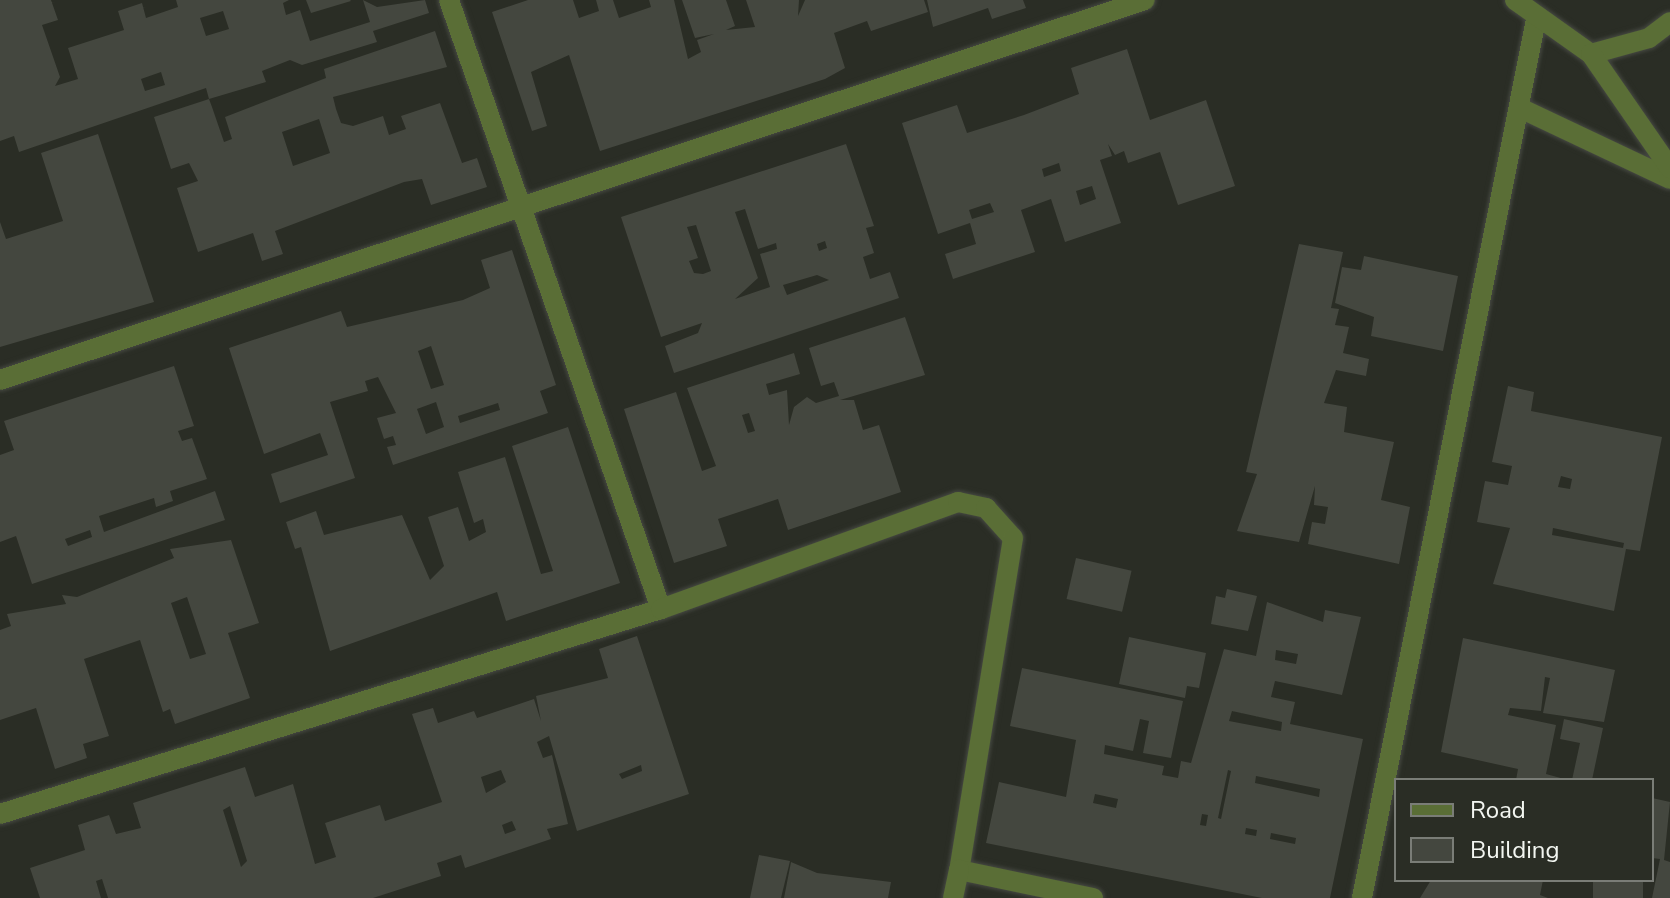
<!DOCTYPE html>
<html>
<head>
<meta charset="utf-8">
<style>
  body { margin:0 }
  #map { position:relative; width:1670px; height:898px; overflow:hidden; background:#2a2d25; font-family:"Nunito Sans",sans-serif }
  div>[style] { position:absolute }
  .building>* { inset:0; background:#44473f; transform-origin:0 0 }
  .roads { filter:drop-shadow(0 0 2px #464942) drop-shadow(0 0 2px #464942) }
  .minor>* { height:20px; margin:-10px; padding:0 10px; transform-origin:10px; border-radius:10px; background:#5a6e36 }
  .tertiary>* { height:20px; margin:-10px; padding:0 10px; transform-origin:10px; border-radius:10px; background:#5a6e36 }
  span { translate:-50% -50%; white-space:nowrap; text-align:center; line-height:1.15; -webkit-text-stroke:7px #2a2d25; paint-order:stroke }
  .legend { position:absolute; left:1394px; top:778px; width:260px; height:104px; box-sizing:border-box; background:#2a2d25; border:2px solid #7a7d77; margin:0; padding:10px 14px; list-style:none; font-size:24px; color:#f3f6f1 }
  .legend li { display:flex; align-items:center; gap:16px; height:40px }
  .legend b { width:40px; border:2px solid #7a7d77 }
</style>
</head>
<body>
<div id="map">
  <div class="building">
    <i style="clip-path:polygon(evenodd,0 0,51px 0,58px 20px,42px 25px,60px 77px,55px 86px,78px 79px,68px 48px,124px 30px,118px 11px,142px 3px,146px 18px,178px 7px,176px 0,289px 0,283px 3px,286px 15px,300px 10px,310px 41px,370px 22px,363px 0,377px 7px,425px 0,429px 13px,373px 31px,377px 42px,302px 65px,290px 60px,262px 71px,266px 82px,209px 99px,212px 107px,224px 142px,232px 139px,225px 117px,326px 78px,324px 69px,435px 31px,447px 67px,333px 97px,336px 109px,341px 123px,353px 126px,383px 116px,389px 135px,406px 129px,401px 116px,440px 103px,462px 163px,477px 158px,487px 187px,431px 205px,422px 179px,404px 182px,275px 231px,283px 254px,262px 261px,253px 233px,198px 252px,177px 188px,198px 181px,189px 163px,171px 169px,154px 117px,209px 99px,206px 88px,19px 152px,14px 136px,0 141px,0 0,223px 11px,229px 29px,206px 36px,200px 18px,223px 11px,0 0,161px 72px,165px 85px,145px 91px,141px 79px,161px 72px,0 0,319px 119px,330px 153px,293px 166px,282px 132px,319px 119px)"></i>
    <i style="clip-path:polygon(306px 0,350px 0,351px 1px,311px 13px)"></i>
    <i style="clip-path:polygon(528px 0,573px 0,579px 18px,599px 11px,596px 0,613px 0,619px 18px,651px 7px,649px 0,674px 0,688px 59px,701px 52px,697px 40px,714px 34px,695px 38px,682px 0,726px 0,735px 26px,726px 30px,755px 27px,746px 0,799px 0,798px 16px,805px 0,924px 0,928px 12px,871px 31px,867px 21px,834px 33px,845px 68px,825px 79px,600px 151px,569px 55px,531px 72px,547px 126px,532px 131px,492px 12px)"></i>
    <i style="clip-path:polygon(927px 0,1023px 0,1026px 8px,992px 19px,988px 8px,933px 27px)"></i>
    <i style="clip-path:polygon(evenodd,1127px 49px,1150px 120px,1206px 100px,1235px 186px,1178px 205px,1160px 152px,1128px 163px,1124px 151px,1115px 155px,1108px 144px,1112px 156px,1100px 160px,1121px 223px,1065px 242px,1051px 199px,1021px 210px,1035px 252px,953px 279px,945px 254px,976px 244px,970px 223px,938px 234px,902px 123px,957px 105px,967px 133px,1024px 115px,1079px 94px,1071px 68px,1127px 49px,1059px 163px,1061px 171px,1044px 177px,1042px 169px,1059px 163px,1127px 49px,1092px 186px,1096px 199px,1080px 205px,1076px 191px,1092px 186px,1127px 49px,990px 203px,994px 212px,972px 219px,969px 210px,990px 203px)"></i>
    <i style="clip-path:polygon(98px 134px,154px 302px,0 347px,0 222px,6px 239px,63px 221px,41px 153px)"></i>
    <i style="clip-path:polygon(evenodd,846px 144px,874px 226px,866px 228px,874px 253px,863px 257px,870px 279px,890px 272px,899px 298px,674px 373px,665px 346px,698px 333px,702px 323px,661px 337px,621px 217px,846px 144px,745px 209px,758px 249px,776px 243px,777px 249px,760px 254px,770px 287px,735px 299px,758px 278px,735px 212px,745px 209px,846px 144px,696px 225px,711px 271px,703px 274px,694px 273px,689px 261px,698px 258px,687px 227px,696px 225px,846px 144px,825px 241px,827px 248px,819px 251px,817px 244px,825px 241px,846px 144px,817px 275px,829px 280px,787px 295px,783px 285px,817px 275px)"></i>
    <i style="clip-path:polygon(1299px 244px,1343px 252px,1331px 308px,1339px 309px,1335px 325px,1349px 327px,1343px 353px,1369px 359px,1366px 376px,1336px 370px,1324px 403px,1347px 407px,1344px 432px,1394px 442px,1381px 500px,1410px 507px,1399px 564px,1308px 544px,1312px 522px,1325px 524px,1328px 507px,1314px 505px,1315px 486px,1299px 542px,1237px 531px,1257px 474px,1246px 472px)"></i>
    <i style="clip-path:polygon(evenodd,512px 250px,556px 385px,540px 391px,548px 413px,393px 465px,387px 447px,396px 445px,393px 436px,384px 439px,377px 418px,396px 413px,378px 377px,365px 381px,368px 391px,330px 402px,355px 478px,280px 503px,271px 474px,328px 455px,320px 433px,264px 454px,229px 348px,341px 311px,347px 327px,463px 300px,490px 288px,481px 260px,512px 250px,431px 346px,444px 385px,431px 389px,418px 351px,431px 346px,512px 250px,436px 402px,444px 427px,426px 434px,417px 409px,436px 402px,512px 250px,498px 403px,500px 410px,460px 423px,458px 416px,498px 403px)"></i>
    <i style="clip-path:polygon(1364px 256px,1458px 276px,1443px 351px,1371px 336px,1374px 317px,1335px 303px,1342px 267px,1361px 270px)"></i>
    <i style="clip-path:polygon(evenodd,905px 317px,925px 375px,840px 400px,854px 400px,863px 430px,879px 425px,901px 492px,788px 530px,778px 499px,718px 519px,727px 546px,674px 563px,624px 409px,676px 392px,702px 471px,716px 466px,687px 388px,794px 353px,800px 374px,766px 384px,769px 395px,787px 390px,789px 425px,794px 407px,807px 397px,816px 403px,839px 396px,834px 382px,821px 386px,809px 348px,905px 317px,749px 413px,755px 431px,748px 433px,742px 415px,749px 413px)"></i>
    <i style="clip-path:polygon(evenodd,174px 366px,194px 426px,178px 431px,182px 441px,192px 438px,207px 479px,170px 491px,173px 501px,156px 507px,154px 498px,99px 516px,104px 532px,215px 491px,225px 520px,32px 584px,16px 536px,0 542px,0 455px,14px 450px,4px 421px,174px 366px,90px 530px,92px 537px,68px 546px,65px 539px,90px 530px)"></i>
    <i style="clip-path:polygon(evenodd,1508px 386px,1534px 392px,1531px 411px,1662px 437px,1640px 551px,1626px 549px,1614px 611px,1493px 584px,1510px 528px,1477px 522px,1485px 481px,1508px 485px,1512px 466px,1492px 462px,1508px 386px,1561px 476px,1572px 479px,1570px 489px,1558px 487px,1561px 476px,1508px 386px,1553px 528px,1624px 543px,1623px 548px,1552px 535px,1553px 528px)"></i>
    <i style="clip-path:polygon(568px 427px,620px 583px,506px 621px,497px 592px,330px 651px,301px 547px,295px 549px,286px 522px,316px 511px,324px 535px,402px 515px,430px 580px,444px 566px,428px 517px,458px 507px,469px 541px,486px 532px,483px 519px,474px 523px,458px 472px,505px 457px,541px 574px,553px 571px,512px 446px)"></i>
    <i style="clip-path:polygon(evenodd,231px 540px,259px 623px,228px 633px,250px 698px,175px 724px,170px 709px,163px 712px,140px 640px,84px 659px,109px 736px,83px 744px,87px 758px,55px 769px,36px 708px,0 720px,0 630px,11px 626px,7px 614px,66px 604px,62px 595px,77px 597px,174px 558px,170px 549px,231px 540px,187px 597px,206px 654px,190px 659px,171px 603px,187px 597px)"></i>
    <i style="left:1076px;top:558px;width:57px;height:42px;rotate:13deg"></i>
    <i style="clip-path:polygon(1227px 589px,1257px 596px,1248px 631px,1211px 624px,1216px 596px,1225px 598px)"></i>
    <i style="clip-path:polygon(evenodd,1267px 602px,1323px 622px,1325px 610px,1361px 617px,1342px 695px,1275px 681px,1271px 697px,1295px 702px,1290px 724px,1363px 739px,1330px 898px,1262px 898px,986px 843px,999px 782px,1066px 797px,1076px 740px,1010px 726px,1022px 668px,1183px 701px,1171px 758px,1143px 753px,1149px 721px,1140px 719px,1133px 751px,1105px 745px,1104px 754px,1164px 766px,1162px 775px,1178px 778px,1181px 761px,1191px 763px,1224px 649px,1256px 656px,1267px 602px,1276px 650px,1298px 654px,1296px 664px,1275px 660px,1276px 650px,1267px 602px,1232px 711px,1282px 722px,1281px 731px,1229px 721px,1232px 711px,1267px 602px,1228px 770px,1231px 771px,1221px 819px,1218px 818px,1228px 770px,1267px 602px,1256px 776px,1320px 789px,1319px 797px,1255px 783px,1256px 776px,1267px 602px,1095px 794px,1118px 799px,1116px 808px,1093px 803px,1095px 794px,1267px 602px,1202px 814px,1208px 815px,1206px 826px,1200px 825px,1202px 814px,1267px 602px,1246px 828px,1257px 830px,1256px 836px,1245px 834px,1246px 828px,1267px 602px,1271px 833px,1296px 838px,1295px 844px,1270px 839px,1271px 833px)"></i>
    <i style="clip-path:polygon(evenodd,637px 636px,689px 794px,577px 831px,549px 736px,537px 742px,543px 758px,552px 755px,568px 824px,547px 829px,551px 839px,465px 868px,461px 855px,437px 863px,441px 876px,373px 898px,108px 898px,102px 879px,96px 881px,101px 898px,40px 898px,30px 868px,85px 850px,78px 825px,109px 815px,116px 834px,141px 828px,133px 803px,245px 767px,255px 797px,293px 784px,315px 864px,336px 857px,325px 823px,380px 805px,385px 821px,442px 802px,412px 714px,433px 708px,438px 723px,474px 711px,477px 718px,534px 699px,541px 721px,536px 696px,608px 678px,599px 649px,637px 636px,641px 765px,642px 771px,622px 779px,619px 774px,641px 765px,637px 636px,501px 770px,506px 782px,486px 793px,481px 777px,501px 770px,637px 636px,230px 806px,247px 861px,241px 867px,223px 810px,230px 806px,637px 636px,512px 821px,516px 830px,505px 834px,502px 825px,512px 821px)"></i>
    <i style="clip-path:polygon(1129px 637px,1206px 653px,1199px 688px,1187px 686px,1185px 698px,1119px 684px)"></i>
    <i style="clip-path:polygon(1463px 638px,1615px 670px,1604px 722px,1543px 713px,1550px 678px,1545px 677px,1541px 711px,1510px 708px,1508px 715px,1556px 725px,1546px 774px,1568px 780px,1516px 780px,1518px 769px,1441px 752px)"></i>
    <i style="clip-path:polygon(1564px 719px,1603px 728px,1592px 780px,1572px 780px,1580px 743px,1560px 739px)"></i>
    <i style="clip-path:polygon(1652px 798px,1670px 802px,1664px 860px,1670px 862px,1670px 898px,1652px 898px,1660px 859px,1652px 858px)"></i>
    <i style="clip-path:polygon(759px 855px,790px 861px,781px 898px,750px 898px)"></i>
    <i style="clip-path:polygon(791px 862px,817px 873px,891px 882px,888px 898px,784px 898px)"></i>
    <i style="clip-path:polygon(1431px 880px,1543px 880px,1540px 895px,1548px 898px,1420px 898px)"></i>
    <i style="left:1593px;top:880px;width:50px;height:18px"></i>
  </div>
  <div class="roads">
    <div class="minor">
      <i style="left:449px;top:0;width:645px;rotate:70.81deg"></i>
      <i style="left:1520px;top:108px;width:166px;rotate:25.3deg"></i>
      <i style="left:0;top:380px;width:1206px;rotate:-18.36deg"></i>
      <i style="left:0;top:814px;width:692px;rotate:-17.23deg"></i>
      <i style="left:661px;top:609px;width:316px;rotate:-19.8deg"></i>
      <i style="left:958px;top:502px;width:29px;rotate:12deg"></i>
      <i style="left:986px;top:508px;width:40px;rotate:48deg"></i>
      <i style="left:1013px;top:538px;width:336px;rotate:99.2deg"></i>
      <i style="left:959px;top:870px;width:137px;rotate:11.8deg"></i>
      <i style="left:953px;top:898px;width:29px;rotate:-78deg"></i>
      <i style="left:1362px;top:898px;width:896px;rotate:-78.8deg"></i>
    </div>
    <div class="tertiary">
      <i style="left:1515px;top:0;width:93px;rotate:35.4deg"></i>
      <i style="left:1591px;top:54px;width:60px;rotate:-15.4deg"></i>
      <i style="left:1649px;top:38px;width:26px;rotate:-37deg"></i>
      <i style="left:1591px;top:54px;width:139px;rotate:55.3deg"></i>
    </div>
  </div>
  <ul class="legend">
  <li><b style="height:10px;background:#5a6e36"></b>Road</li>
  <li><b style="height:22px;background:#44473f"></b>Building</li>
  </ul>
</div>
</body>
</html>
